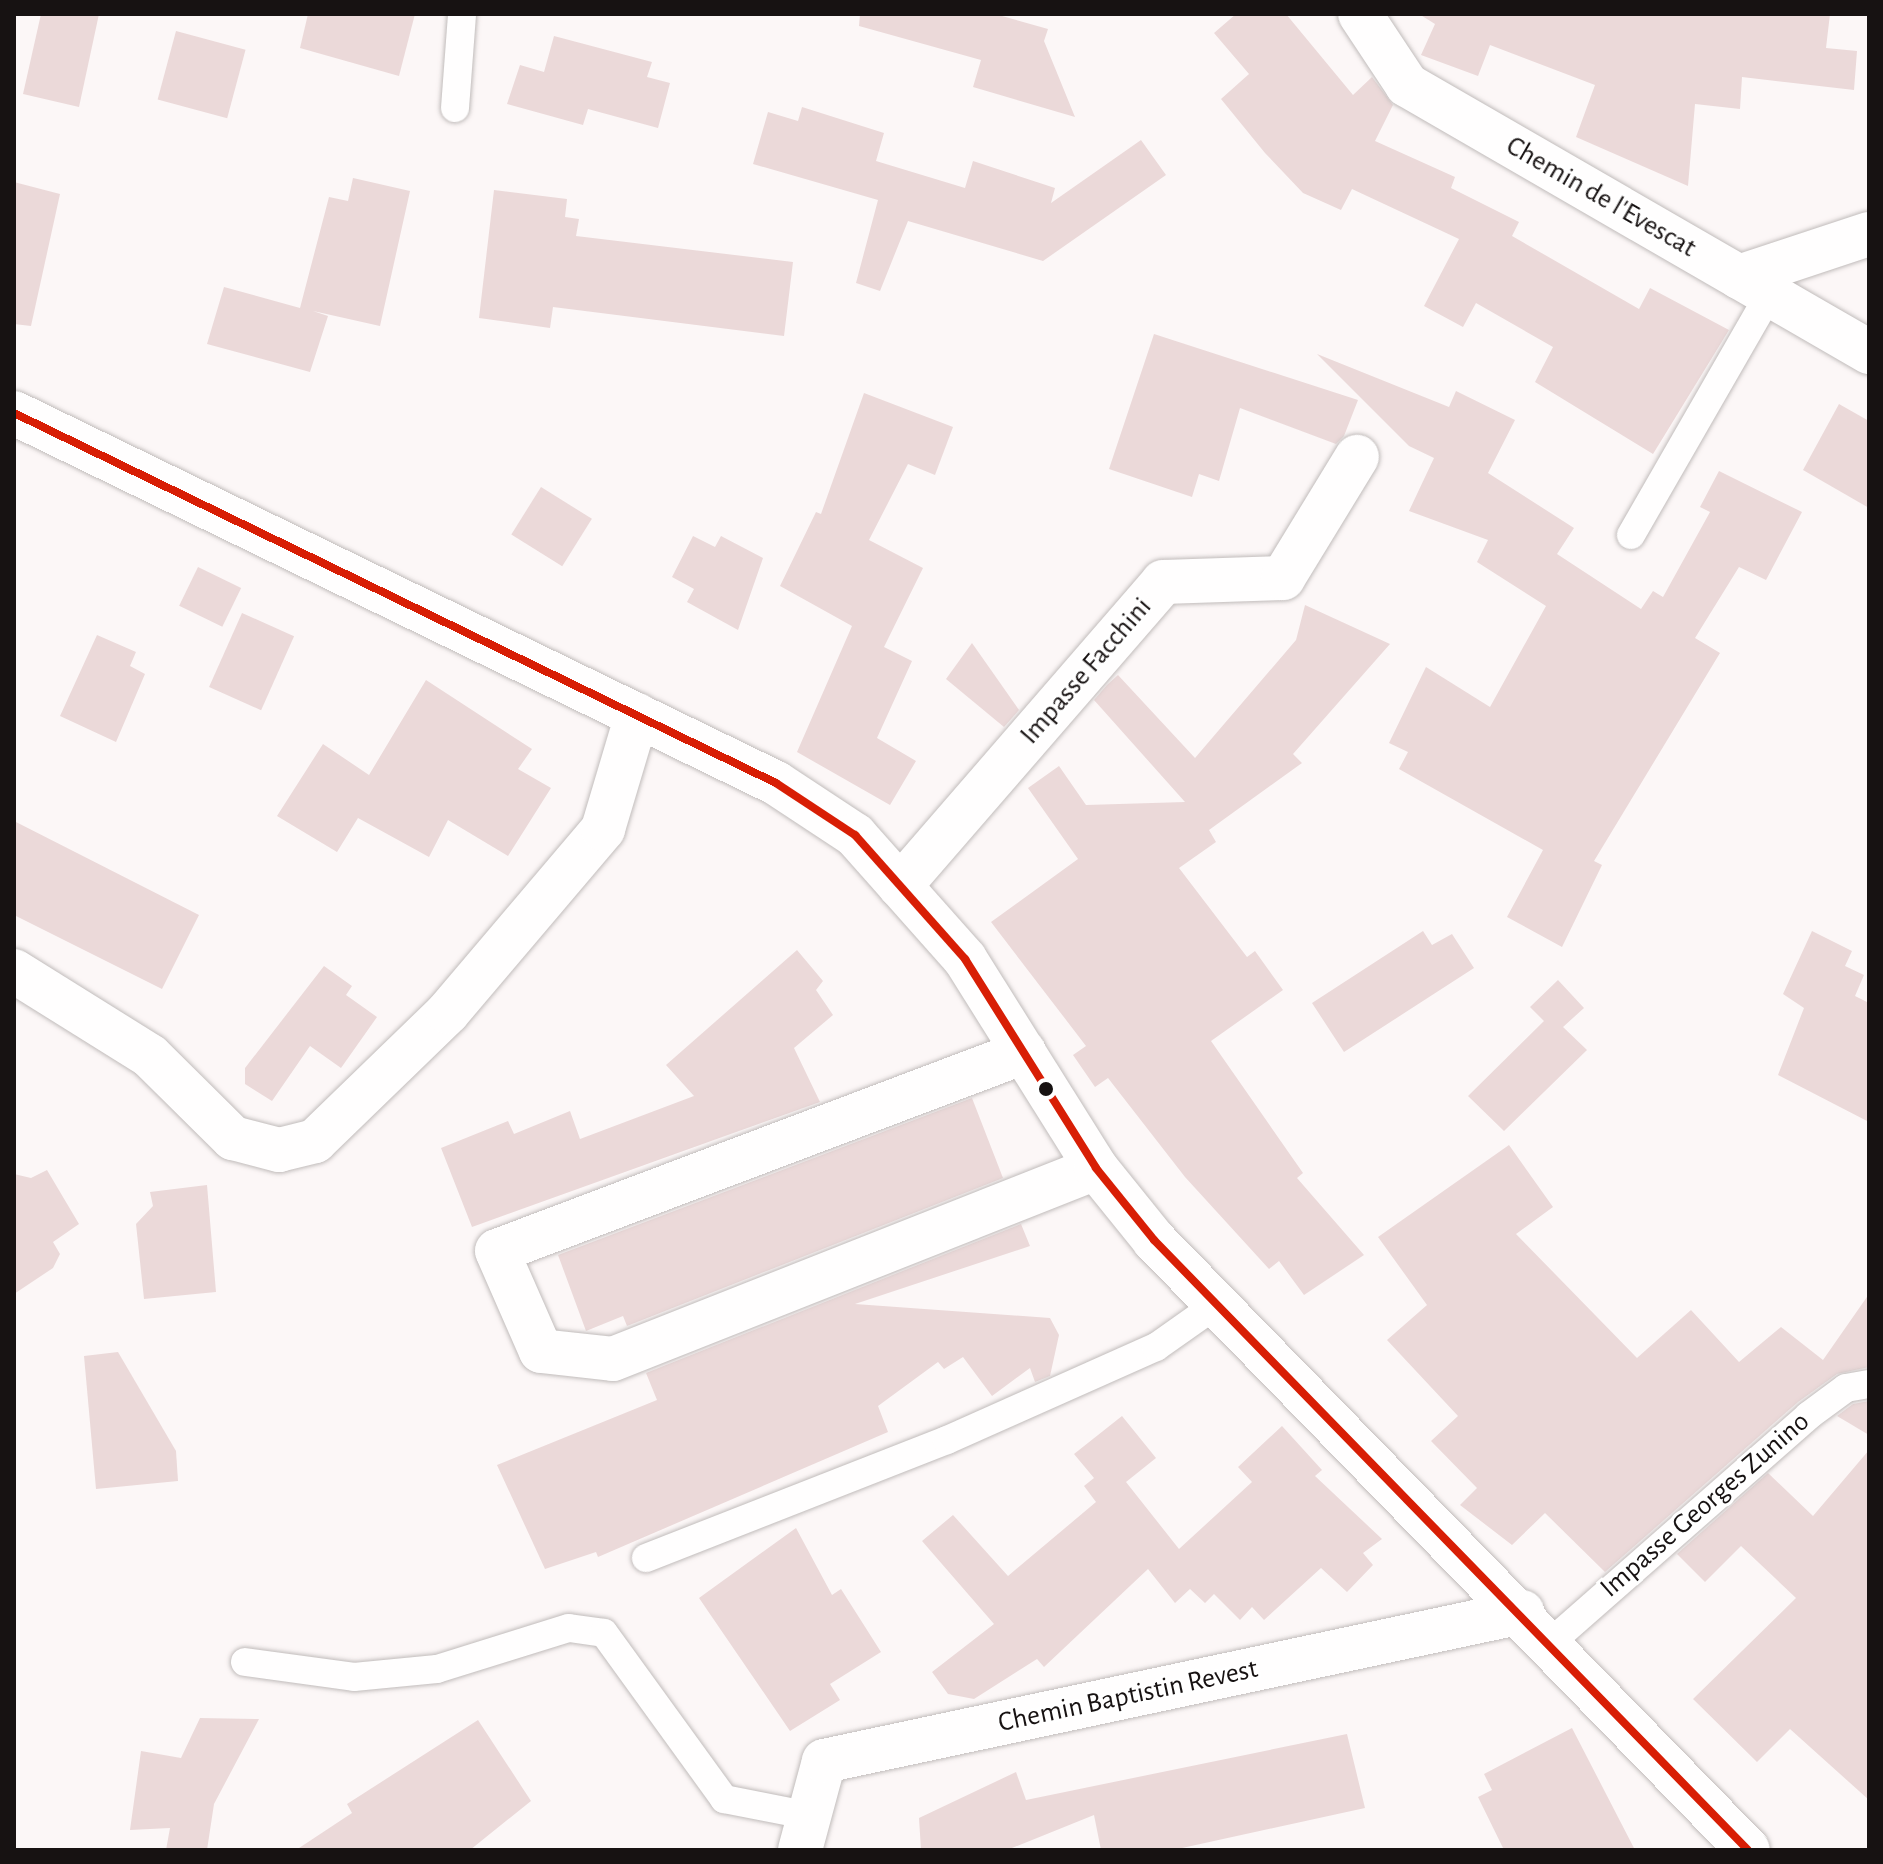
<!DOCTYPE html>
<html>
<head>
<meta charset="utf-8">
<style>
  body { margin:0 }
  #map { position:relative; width:1883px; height:1864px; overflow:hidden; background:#fcf7f7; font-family:"Alegreya Sans",sans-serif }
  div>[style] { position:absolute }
  .building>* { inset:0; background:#ebd9d9; transform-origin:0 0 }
  .roads { filter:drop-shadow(0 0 2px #c1bcbb) drop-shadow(0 0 2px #c1bcbb) }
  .lane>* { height:28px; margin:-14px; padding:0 14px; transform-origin:14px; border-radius:14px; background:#fffefe }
  .street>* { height:44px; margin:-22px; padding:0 22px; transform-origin:22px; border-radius:22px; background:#fffefe }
  .secondary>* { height:44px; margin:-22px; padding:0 22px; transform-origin:22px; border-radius:22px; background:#fffefe }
  .bus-1>* { height:8px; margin:-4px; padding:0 4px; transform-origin:4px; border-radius:4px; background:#d81e05 }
  .dots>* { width:22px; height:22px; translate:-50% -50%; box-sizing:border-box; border:4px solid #fff; border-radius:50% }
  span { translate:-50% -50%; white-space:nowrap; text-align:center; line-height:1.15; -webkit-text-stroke:6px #fff; paint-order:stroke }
  .street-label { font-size:28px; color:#171212 }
  .frame { position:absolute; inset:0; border:16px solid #171212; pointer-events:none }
</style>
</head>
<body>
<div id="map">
  <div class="building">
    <i style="clip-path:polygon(41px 14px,99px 14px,79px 107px,23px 94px)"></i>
    <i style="clip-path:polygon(308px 14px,415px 14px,399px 76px,300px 48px)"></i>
    <i style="clip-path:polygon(860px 14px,995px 14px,1048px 29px,1044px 41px,1075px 117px,973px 87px,981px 60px,859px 26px)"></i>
    <i style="clip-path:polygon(1236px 14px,1286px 14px,1353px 95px,1372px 77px,1393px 105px,1375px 141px,1455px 177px,1451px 188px,1519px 222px,1512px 236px,1639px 309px,1650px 288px,1729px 330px,1653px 454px,1535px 382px,1553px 347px,1476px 303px,1463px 327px,1424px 306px,1459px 239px,1352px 189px,1341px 210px,1303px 193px,1265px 153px,1221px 99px,1249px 74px,1214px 33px)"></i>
    <i style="clip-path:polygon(1419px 14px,1830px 14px,1826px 48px,1857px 51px,1854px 90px,1742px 77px,1740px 109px,1695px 104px,1688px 186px,1576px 137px,1595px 85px,1490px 45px,1478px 76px,1421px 55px,1435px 24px)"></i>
    <i style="left:176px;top:31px;width:72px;height:71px;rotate:15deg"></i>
    <i style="clip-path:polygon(554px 36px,652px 62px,647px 77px,670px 83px,658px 128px,588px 109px,583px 125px,507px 104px,520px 65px,544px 72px)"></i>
    <i style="clip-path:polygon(802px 107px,884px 133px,876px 161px,965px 188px,973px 161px,1055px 188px,1051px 203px,1141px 140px,1166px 175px,1043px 261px,908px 221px,880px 291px,856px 283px,878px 200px,753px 164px,768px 112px,798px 121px)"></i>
    <i style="clip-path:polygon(353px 178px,410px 191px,380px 326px,313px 311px,328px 316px,310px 372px,207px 344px,224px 287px,300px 308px,329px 197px,348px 201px)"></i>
    <i style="clip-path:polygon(14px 182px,60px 194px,31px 326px,14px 324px)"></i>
    <i style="clip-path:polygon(494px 190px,567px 199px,565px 217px,579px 219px,576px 236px,793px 262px,784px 336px,553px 307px,550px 328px,479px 318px)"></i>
    <i style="clip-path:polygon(1154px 334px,1358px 400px,1344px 436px,1336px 444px,1240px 408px,1219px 481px,1199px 474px,1192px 497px,1109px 469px)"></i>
    <i style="clip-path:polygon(1317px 354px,1449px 407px,1456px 391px,1515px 420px,1488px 473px,1574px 528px,1557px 554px,1641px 609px,1653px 591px,1663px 597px,1710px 512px,1700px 507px,1719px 471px,1802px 512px,1766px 580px,1739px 567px,1695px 638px,1720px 653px,1594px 861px,1602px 865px,1562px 947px,1507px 917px,1543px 850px,1399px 769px,1408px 752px,1389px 743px,1426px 667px,1490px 707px,1546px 606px,1477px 562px,1488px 540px,1409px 511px,1434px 458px,1409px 446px)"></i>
    <i style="clip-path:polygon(864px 393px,953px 427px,935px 475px,908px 464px,869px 540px,923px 568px,884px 647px,912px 661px,877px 738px,916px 761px,890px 805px,797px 752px,852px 626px,780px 586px,816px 512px,821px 514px)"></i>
    <i style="clip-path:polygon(1839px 404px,1869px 421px,1869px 508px,1803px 470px)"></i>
    <i style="left:541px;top:487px;width:60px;height:56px;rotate:32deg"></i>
    <i style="clip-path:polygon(693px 536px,715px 547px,721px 536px,763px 558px,738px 630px,687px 602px,694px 589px,672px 577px)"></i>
    <i style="left:198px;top:567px;width:48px;height:43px;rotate:26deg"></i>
    <i style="clip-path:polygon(1305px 605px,1390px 644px,1293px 754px,1302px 763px,1209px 830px,1216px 842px,1179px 868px,1247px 957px,1255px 951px,1283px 990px,1211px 1041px,1303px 1173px,1297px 1178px,1364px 1255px,1304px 1295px,1279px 1261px,1269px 1269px,1185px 1177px,1108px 1078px,1095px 1087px,1073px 1055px,1086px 1046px,991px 922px,1078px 859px,1028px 788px,1059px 766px,1086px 805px,1185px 802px,1094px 700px,1107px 685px,1118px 675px,1195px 758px,1296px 640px)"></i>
    <i style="left:242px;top:613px;width:57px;height:81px;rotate:24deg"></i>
    <i style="clip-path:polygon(97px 635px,136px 652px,130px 666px,145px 674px,116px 742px,60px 716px)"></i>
    <i style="clip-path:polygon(972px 643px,1019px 710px,1004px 727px,946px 679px)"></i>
    <i style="clip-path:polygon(426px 680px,532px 749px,518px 769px,551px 788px,508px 856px,448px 820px,429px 857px,358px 818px,337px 852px,277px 816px,323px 744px,369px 775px)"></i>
    <i style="clip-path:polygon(14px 821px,199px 915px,162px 989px,14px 915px)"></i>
    <i style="clip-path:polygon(1423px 931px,1432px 945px,1452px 934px,1474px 968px,1344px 1052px,1312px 1003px)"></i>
    <i style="clip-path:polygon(1812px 931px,1852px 951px,1845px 966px,1864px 975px,1855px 996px,1869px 1003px,1869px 1122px,1778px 1075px,1804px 1008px,1783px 994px)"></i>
    <i style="clip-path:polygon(797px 950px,823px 981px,816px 990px,833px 1015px,794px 1048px,820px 1102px,472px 1227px,441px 1148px,508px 1121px,514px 1134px,570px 1111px,580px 1139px,694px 1096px,666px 1065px)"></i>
    <i style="clip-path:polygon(324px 966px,352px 986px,346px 995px,377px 1017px,341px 1068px,310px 1046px,272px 1101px,245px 1084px,245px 1068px)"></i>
    <i style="clip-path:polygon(1558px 980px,1584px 1008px,1563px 1027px,1587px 1050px,1504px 1131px,1468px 1096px,1544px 1021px,1530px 1007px)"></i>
    <i style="clip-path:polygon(972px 1098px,1003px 1178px,627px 1326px,623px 1316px,586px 1331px,558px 1255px)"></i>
    <i style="clip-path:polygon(1509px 1145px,1553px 1207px,1516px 1234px,1637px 1358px,1691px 1310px,1739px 1362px,1781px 1327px,1823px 1360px,1869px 1294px,1869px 1367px,1837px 1374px,1798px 1402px,1605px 1572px,1545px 1513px,1512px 1545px,1460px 1505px,1477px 1488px,1431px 1441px,1458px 1416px,1387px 1340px,1427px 1305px,1378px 1237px)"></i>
    <i style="clip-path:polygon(47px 1170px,79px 1224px,53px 1242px,60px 1254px,53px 1268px,14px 1294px,14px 1174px,31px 1178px)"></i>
    <i style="clip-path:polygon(207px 1185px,216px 1292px,144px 1299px,136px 1224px,153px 1206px,150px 1192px)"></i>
    <i style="clip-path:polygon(1021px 1224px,1030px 1246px,855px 1304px,1050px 1318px,1059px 1335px,1050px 1376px,1035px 1382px,1030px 1368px,992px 1396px,963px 1357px,944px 1369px,938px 1362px,878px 1406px,888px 1432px,598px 1557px,596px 1552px,545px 1569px,497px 1465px,657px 1400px,646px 1373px)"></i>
    <i style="clip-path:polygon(118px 1352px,176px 1451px,178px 1481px,96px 1489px,84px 1356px)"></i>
    <i style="clip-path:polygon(1869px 1401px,1869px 1435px,1837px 1416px,1853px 1404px)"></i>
    <i style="clip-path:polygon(1122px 1416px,1156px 1458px,1126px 1482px,1179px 1549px,1252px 1482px,1238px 1467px,1282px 1426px,1322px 1470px,1315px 1476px,1382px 1539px,1363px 1553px,1373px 1565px,1347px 1592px,1321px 1568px,1264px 1620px,1252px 1607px,1240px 1620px,1214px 1594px,1205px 1603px,1190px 1589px,1175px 1603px,1148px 1569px,1044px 1667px,1037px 1659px,974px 1699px,948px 1694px,932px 1672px,994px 1624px,922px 1541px,953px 1515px,1008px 1576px,1096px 1502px,1084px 1486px,1094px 1478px,1074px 1454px)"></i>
    <i style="clip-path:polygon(1869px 1450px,1869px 1800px,1790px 1729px,1757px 1762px,1693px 1699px,1796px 1598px,1741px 1546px,1705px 1582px,1677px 1554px,1768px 1473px,1813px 1516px)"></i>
    <i style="clip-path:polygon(796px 1528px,832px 1595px,841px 1589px,881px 1652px,830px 1684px,840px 1700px,790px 1731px,699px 1598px)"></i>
    <i style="clip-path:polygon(200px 1718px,259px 1719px,214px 1804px,207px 1850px,166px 1850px,170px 1828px,130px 1830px,141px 1751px,181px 1758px)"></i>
    <i style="clip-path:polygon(478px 1720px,531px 1801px,470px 1850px,296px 1850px,352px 1813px,347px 1804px)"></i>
    <i style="clip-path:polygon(1572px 1728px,1635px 1850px,1504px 1850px,1478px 1797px,1492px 1790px,1484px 1774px)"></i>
    <i style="clip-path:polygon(1347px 1734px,1365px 1808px,1173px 1850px,1101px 1850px,1094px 1815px,1007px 1850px,921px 1850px,919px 1818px,1016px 1772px,1026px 1800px)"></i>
  </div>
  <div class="roads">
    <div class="lane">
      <i style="left:455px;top:108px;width:94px;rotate:-85.7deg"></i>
      <i style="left:1631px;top:535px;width:277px;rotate:-60.1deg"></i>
      <i style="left:646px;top:1558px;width:323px;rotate:-21.4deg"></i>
      <i style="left:947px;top:1440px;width:229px;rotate:-24deg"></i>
      <i style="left:1156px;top:1347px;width:75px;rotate:-35.2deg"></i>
      <i style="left:1550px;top:1643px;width:344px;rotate:-41.3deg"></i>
      <i style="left:1808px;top:1416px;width:47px;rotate:-36.4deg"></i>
      <i style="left:1846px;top:1388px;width:23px;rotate:-10deg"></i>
      <i style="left:245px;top:1662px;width:110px;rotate:7.8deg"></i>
      <i style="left:354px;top:1677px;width:83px;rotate:-5.5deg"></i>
      <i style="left:437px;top:1669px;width:138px;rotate:-17.3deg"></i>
      <i style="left:569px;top:1628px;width:35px;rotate:8deg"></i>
      <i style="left:604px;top:1633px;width:205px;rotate:54.1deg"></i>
      <i style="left:724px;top:1799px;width:89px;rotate:11.1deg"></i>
    </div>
    <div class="street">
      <i style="left:1360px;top:14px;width:85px;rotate:56.5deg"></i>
      <i style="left:1407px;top:85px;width:534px;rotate:30.02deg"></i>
      <i style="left:1739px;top:277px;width:137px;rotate:-18.3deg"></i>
      <i style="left:900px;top:886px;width:402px;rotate:-49.1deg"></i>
      <i style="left:1163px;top:582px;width:120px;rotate:-1.9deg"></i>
      <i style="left:1283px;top:578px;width:142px;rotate:-58.6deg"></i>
      <i style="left:14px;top:971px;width:160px;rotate:32deg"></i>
      <i style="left:150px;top:1056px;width:117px;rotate:44.7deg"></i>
      <i style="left:233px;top:1138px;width:48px;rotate:14.6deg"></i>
      <i style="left:279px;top:1150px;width:37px;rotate:-14deg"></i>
      <i style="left:315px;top:1141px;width:185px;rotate:-44.1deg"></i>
      <i style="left:448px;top:1012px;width:240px;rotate:-49.7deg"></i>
      <i style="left:603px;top:829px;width:119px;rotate:-73.4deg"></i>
      <i style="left:1024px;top:1052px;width:563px;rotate:159.31deg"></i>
      <i style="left:497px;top:1251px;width:109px;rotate:66.3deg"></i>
      <i style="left:541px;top:1351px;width:72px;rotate:6.3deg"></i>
      <i style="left:613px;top:1359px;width:519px;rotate:-21.58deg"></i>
      <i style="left:800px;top:1850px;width:92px;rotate:-74.9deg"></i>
      <i style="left:824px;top:1761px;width:714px;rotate:-12.05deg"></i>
    </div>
    <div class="secondary">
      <i style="left:14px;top:413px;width:847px;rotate:25.9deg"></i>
      <i style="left:776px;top:783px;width:95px;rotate:33.4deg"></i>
      <i style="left:855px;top:835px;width:166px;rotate:48.4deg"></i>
      <i style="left:965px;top:959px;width:247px;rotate:57.9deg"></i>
      <i style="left:1096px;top:1168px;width:92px;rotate:51.1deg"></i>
      <i style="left:1154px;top:1240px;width:851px;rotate:45.76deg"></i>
    </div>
  </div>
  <div class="bus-1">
    <i style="left:14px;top:413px;width:847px;rotate:25.9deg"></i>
    <i style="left:776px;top:783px;width:95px;rotate:33.4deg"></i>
    <i style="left:855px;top:835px;width:166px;rotate:48.4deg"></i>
    <i style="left:965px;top:959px;width:247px;rotate:57.9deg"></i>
    <i style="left:1096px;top:1168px;width:92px;rotate:51.1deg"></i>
    <i style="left:1154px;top:1240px;width:851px;rotate:45.76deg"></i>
  </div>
  <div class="dots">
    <i style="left:1046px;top:1089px;background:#171212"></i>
  </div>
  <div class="street-label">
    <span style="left:1601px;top:197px;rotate:30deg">Chemin de l'Evescat</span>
    <span style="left:1086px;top:671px;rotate:-49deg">Impasse Facchini</span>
    <span style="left:1705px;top:1505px;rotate:-41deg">Impasse Georges Zunino</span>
    <span style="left:1128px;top:1696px;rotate:-12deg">Chemin Baptistin Revest</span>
  </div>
  <div class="frame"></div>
</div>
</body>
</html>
